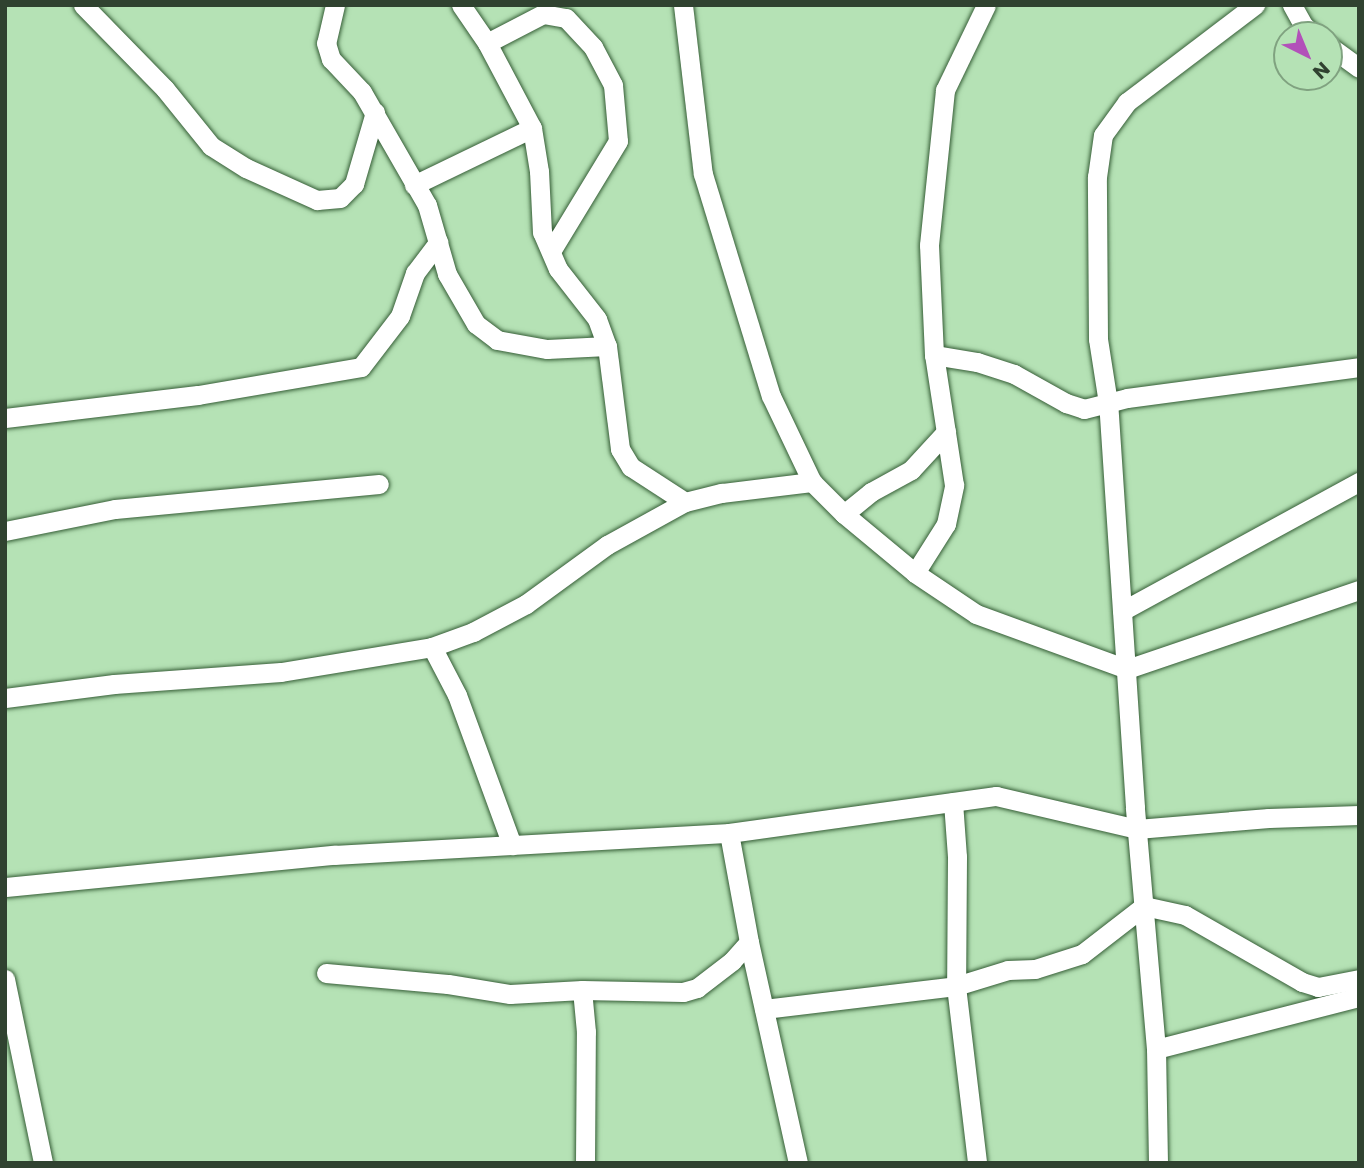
<!DOCTYPE html>
<html>
<head>
<meta charset="utf-8">
<style>
  body { margin:0 }
  #map { position:relative; width:1364px; height:1168px; overflow:hidden; background:#b5e2b5; font-family:Poppins,sans-serif }
  div>[style] { position:absolute }
  .roads { filter:drop-shadow(0 0 2px #365e37) drop-shadow(0 0 2px #365e37) }
  .minor>* { height:19px; margin:-9.5px; padding:0 9.5px; transform-origin:9.5px; border-radius:9.5px; background:#fff }
  span { translate:-50% -50%; white-space:nowrap; text-align:center; line-height:1.15; -webkit-text-stroke:7px #b5e2b5; paint-order:stroke }
  .frame { position:absolute; inset:0; border:7px solid #304230; pointer-events:none }
  .north { position:absolute; left:1273px; top:21px; width:70px; height:70px; box-sizing:border-box; background:#b5e2b5; border:2px solid #80a280; border-radius:50%; rotate:137deg; font-size:19px; font-weight:700; line-height:28px; text-align:center; color:#304230 }
  .north::after { content:''; display:block; margin:auto; width:24px; height:32px; background:#b251b9; clip-path:polygon(50% 0,100% 100%,50% 72%,0 100%) }
</style>
</head>
<body>
<div id="map">
  <div class="roads">
    <div class="minor">
      <i style="left:83px;top:5px;width:117px;rotate:45.7deg"></i>
      <i style="left:165px;top:89px;width:73px;rotate:51.1deg"></i>
      <i style="left:211px;top:146px;width:41px;rotate:32.2deg"></i>
      <i style="left:246px;top:168px;width:78px;rotate:24.3deg"></i>
      <i style="left:317px;top:200px;width:23px;rotate:-5deg"></i>
      <i style="left:340px;top:198px;width:20px;rotate:-45deg"></i>
      <i style="left:354px;top:184px;width:75px;rotate:-73.7deg"></i>
      <i style="left:335px;top:5px;width:39px;rotate:103deg"></i>
      <i style="left:326px;top:43px;width:17px;rotate:73deg"></i>
      <i style="left:331px;top:59px;width:45px;rotate:46.8deg"></i>
      <i style="left:362px;top:92px;width:130px;rotate:60.1deg"></i>
      <i style="left:427px;top:205px;width:72px;rotate:73.8deg"></i>
      <i style="left:447px;top:274px;width:58px;rotate:59.9deg"></i>
      <i style="left:476px;top:324px;width:26px;rotate:37deg"></i>
      <i style="left:497px;top:340px;width:51px;rotate:10.2deg"></i>
      <i style="left:547px;top:349px;width:60px;rotate:-2.9deg"></i>
      <i style="left:461px;top:5px;width:46px;rotate:55.6deg"></i>
      <i style="left:487px;top:43px;width:96px;rotate:62.1deg"></i>
      <i style="left:532px;top:128px;width:44px;rotate:80.8deg"></i>
      <i style="left:539px;top:171px;width:61px;rotate:87.2deg"></i>
      <i style="left:542px;top:232px;width:40px;rotate:66.6deg"></i>
      <i style="left:558px;top:269px;width:63px;rotate:52deg"></i>
      <i style="left:597px;top:319px;width:29px;rotate:70deg"></i>
      <i style="left:607px;top:346px;width:104px;rotate:82.8deg"></i>
      <i style="left:620px;top:449px;width:21px;rotate:59deg"></i>
      <i style="left:631px;top:467px;width:64px;rotate:32.9deg"></i>
      <i style="left:683px;top:5px;width:170px;rotate:83.3deg"></i>
      <i style="left:703px;top:174px;width:232px;rotate:73deg"></i>
      <i style="left:771px;top:396px;width:95px;rotate:64.5deg"></i>
      <i style="left:812px;top:482px;width:45px;rotate:45deg"></i>
      <i style="left:844px;top:514px;width:92px;rotate:39.7deg"></i>
      <i style="left:915px;top:573px;width:73px;rotate:33.9deg"></i>
      <i style="left:976px;top:614px;width:161px;rotate:20deg"></i>
      <i style="left:1127px;top:669px;width:245px;rotate:-18.8deg"></i>
      <i style="left:1292px;top:5px;width:23px;rotate:61deg"></i>
      <i style="left:1303px;top:25px;width:15px;rotate:42deg"></i>
      <i style="left:487px;top:43px;width:63px;rotate:-27.4deg"></i>
      <i style="left:543px;top:14px;width:23px;rotate:10deg"></i>
      <i style="left:566px;top:18px;width:40px;rotate:47deg"></i>
      <i style="left:593px;top:47px;width:43px;rotate:62.2deg"></i>
      <i style="left:613px;top:85px;width:56px;rotate:84.9deg"></i>
      <i style="left:618px;top:141px;width:129px;rotate:121.3deg"></i>
      <i style="left:1329px;top:46px;width:37px;rotate:36deg"></i>
      <i style="left:414px;top:185px;width:131px;rotate:-25.8deg"></i>
      <i style="left:934px;top:355px;width:44px;rotate:9.2deg"></i>
      <i style="left:977px;top:362px;width:39px;rotate:18deg"></i>
      <i style="left:1014px;top:374px;width:60px;rotate:29.1deg"></i>
      <i style="left:1066px;top:403px;width:19px;rotate:18deg"></i>
      <i style="left:1084px;top:409px;width:44px;rotate:-14.3deg"></i>
      <i style="left:1127px;top:398px;width:234px;rotate:-7.6deg"></i>
      <i style="left:5px;top:418px;width:194px;rotate:-6.8deg"></i>
      <i style="left:198px;top:395px;width:165px;rotate:-9.7deg"></i>
      <i style="left:361px;top:367px;width:64px;rotate:-52.6deg"></i>
      <i style="left:400px;top:316px;width:46px;rotate:-70.8deg"></i>
      <i style="left:415px;top:273px;width:39px;rotate:-53deg"></i>
      <i style="left:844px;top:514px;width:35px;rotate:-39deg"></i>
      <i style="left:871px;top:492px;width:46px;rotate:-28.8deg"></i>
      <i style="left:911px;top:470px;width:52px;rotate:-47.4deg"></i>
      <i style="left:5px;top:531px;width:112px;rotate:-11.3deg"></i>
      <i style="left:115px;top:509px;width:265px;rotate:-5.4deg"></i>
      <i style="left:915px;top:573px;width:58px;rotate:-57.7deg"></i>
      <i style="left:946px;top:524px;width:40px;rotate:-78deg"></i>
      <i style="left:954px;top:485px;width:132px;rotate:-98.7deg"></i>
      <i style="left:934px;top:355px;width:110px;rotate:-92.6deg"></i>
      <i style="left:929px;top:245px;width:156px;rotate:-84.1deg"></i>
      <i style="left:945px;top:90px;width:94px;rotate:-64.2deg"></i>
      <i style="left:1122px;top:611px;width:270px;rotate:-28.6deg"></i>
      <i style="left:432px;top:647px;width:54px;rotate:62.5deg"></i>
      <i style="left:457px;top:695px;width:160px;rotate:69.9deg"></i>
      <i style="left:5px;top:698px;width:110px;rotate:-7.3deg"></i>
      <i style="left:114px;top:684px;width:167px;rotate:-4.1deg"></i>
      <i style="left:281px;top:672px;width:153px;rotate:-9.4deg"></i>
      <i style="left:432px;top:647px;width:44px;rotate:-20.1deg"></i>
      <i style="left:473px;top:632px;width:60px;rotate:-27.8deg"></i>
      <i style="left:526px;top:604px;width:100px;rotate:-36.1deg"></i>
      <i style="left:607px;top:545px;width:89px;rotate:-28.9deg"></i>
      <i style="left:685px;top:502px;width:38px;rotate:-14deg"></i>
      <i style="left:722px;top:493px;width:91px;rotate:-7deg"></i>
      <i style="left:953px;top:802px;width:55px;rotate:85.8deg"></i>
      <i style="left:957px;top:857px;width:129px;rotate:90.4deg"></i>
      <i style="left:956px;top:986px;width:178px;rotate:83.2deg"></i>
      <i style="left:729px;top:833px;width:111px;rotate:79.6deg"></i>
      <i style="left:749px;top:942px;width:226px;rotate:77.5deg"></i>
      <i style="left:5px;top:887px;width:331px;rotate:-5.6deg"></i>
      <i style="left:334px;top:855px;width:396px;rotate:-3.2deg"></i>
      <i style="left:729px;top:833px;width:270px;rotate:-7.9deg"></i>
      <i style="left:996px;top:796px;width:145px;rotate:13.2deg"></i>
      <i style="left:1137px;top:829px;width:132px;rotate:-4.8deg"></i>
      <i style="left:1269px;top:818px;width:90px;rotate:-1.9deg"></i>
      <i style="left:326px;top:973px;width:122px;rotate:5.2deg"></i>
      <i style="left:448px;top:984px;width:63px;rotate:9.2deg"></i>
      <i style="left:510px;top:994px;width:72px;rotate:-3.2deg"></i>
      <i style="left:5px;top:979px;width:188px;rotate:78.3deg"></i>
      <i style="left:764px;top:1009px;width:193px;rotate:-6.8deg"></i>
      <i style="left:956px;top:986px;width:54px;rotate:-17.1deg"></i>
      <i style="left:1008px;top:970px;width:27px;rotate:-2deg"></i>
      <i style="left:1035px;top:969px;width:49px;rotate:-17.7deg"></i>
      <i style="left:1082px;top:954px;width:78px;rotate:-37.7deg"></i>
      <i style="left:1144px;top:906px;width:42px;rotate:12.4deg"></i>
      <i style="left:1185px;top:915px;width:135px;rotate:29.8deg"></i>
      <i style="left:1302px;top:982px;width:17px;rotate:17deg"></i>
      <i style="left:1318px;top:987px;width:42px;rotate:-11deg"></i>
      <i style="left:1156px;top:1049px;width:210px;rotate:-14.4deg"></i>
      <i style="left:585px;top:1163px;width:131px;rotate:-89.6deg"></i>
      <i style="left:586px;top:1032px;width:42px;rotate:-95.4deg"></i>
      <i style="left:582px;top:990px;width:101px;rotate:1.1deg"></i>
      <i style="left:683px;top:992px;width:15px;rotate:-16deg"></i>
      <i style="left:697px;top:988px;width:44px;rotate:-37.6deg"></i>
      <i style="left:732px;top:961px;width:25px;rotate:-48deg"></i>
      <i style="left:1158px;top:1163px;width:114px;rotate:-91deg"></i>
      <i style="left:1156px;top:1049px;width:243px;rotate:-95deg"></i>
      <i style="left:1135px;top:807px;width:405px;rotate:-93.8deg"></i>
      <i style="left:1108px;top:403px;width:65px;rotate:-98.9deg"></i>
      <i style="left:1098px;top:339px;width:162px;rotate:-90.4deg"></i>
      <i style="left:1097px;top:177px;width:42px;rotate:-81.9deg"></i>
      <i style="left:1103px;top:135px;width:41px;rotate:-54deg"></i>
      <i style="left:1127px;top:102px;width:161px;rotate:-37.2deg"></i>
    </div>
  </div>
  <div class="frame"></div>
  <div class="north">N</div>
</div>
</body>
</html>
